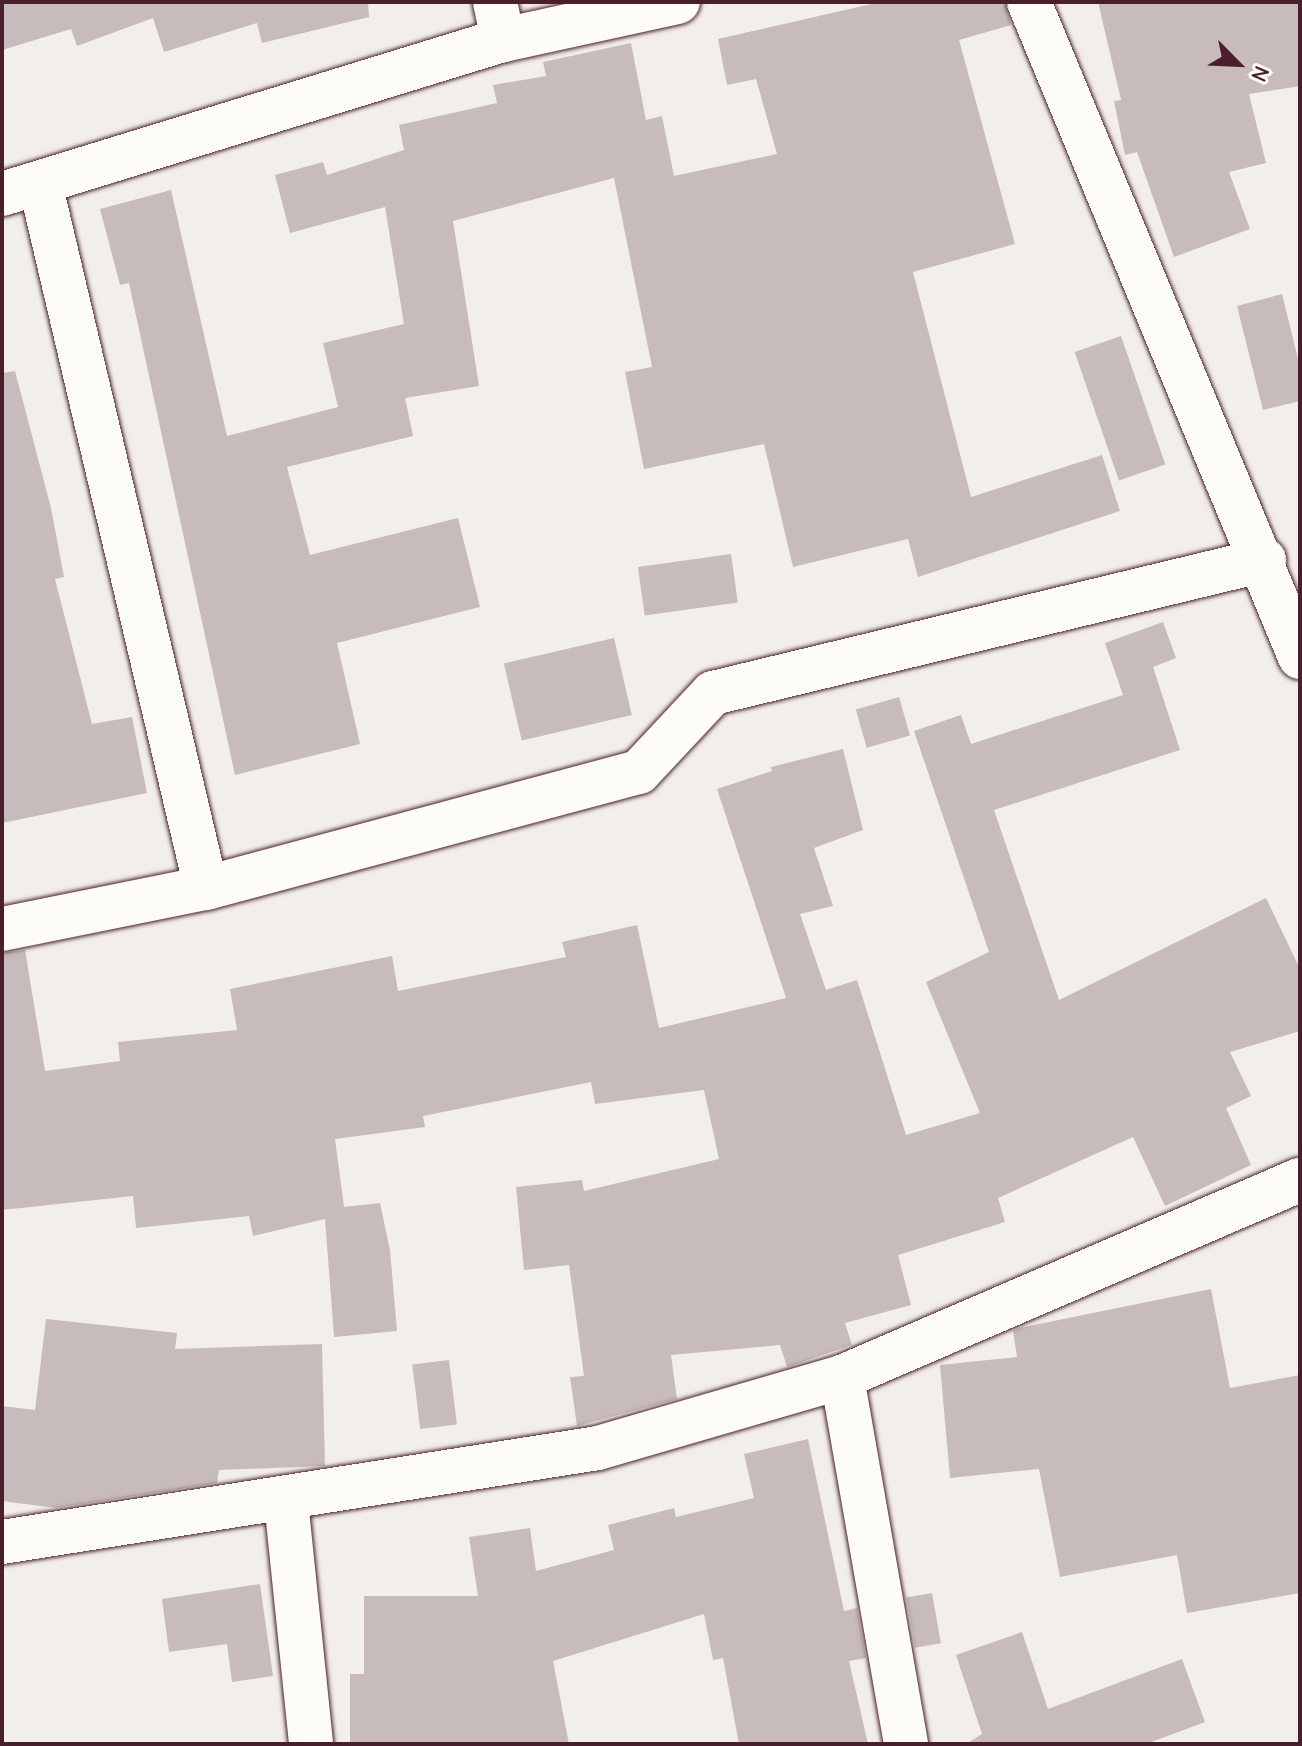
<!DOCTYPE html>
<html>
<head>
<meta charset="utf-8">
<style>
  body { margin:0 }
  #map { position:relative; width:1302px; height:1746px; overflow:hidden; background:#f2efeb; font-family:"Comic Neue",sans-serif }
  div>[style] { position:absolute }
  .building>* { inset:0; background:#c8bbbb; transform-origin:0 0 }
  .roads { filter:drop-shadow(0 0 2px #4a1f2b) drop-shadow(0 0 2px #4a1f2b) }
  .street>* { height:44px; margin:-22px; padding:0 22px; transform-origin:22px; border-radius:22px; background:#fdfcf7 }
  span { translate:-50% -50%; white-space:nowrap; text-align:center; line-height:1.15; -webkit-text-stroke:6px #fdfcf7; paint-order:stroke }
  .frame { position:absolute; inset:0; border:4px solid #4a1f2b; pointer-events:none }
  .north { position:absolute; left:1198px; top:24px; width:80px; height:80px; -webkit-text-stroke:6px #fdfcf7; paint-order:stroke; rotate:114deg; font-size:22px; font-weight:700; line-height:32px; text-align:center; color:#4a1f2b }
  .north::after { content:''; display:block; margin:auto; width:28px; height:36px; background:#4a1f2b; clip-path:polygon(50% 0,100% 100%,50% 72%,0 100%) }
</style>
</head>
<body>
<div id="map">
  <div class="building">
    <i style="clip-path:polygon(2px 2px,368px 2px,369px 17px,262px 43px,257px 23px,164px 52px,153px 18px,77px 46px,71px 29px,2px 50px)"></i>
    <i style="clip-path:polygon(880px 2px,1005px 2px,1011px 25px,959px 40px,1015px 244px,913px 272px,971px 497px,1102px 455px,1120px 511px,918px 577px,908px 539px,793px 567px,764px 444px,644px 469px,625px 372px,652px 367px,614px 178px,453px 221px,479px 386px,405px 398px,413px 436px,287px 467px,310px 555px,458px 518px,480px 607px,337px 643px,360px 744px,235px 775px,129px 283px,120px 285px,100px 209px,171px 190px,227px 436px,338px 407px,323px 343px,404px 324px,385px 207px,290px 233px,275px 175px,323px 162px,327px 175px,404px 150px,399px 125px,497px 103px,493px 85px,546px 76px,543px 62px,631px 43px,646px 120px,662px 116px,674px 176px,777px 154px,756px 79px,727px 85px,718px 39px)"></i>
    <i style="clip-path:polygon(1098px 2px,1300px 2px,1300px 86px,1249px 94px,1266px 163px,1229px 172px,1250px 229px,1174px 257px,1137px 152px,1125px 155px,1114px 101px,1121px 100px)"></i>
    <i style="clip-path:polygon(1282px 294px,1300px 367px,1300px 401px,1263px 410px,1237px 306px)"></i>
    <i style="left:1121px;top:336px;width:136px;height:49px;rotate:71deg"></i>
    <i style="clip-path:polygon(15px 371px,51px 508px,64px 577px,55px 579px,92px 724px,132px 717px,147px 793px,2px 823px,2px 373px)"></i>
    <i style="left:731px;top:554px;width:49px;height:94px;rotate:82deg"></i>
    <i style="clip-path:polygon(1163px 622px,1176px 658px,1153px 667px,1180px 750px,994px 810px,1059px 1000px,1266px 898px,1300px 969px,1300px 1031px,1230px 1052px,1251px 1096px,1226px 1108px,1251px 1165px,1165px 1206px,1133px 1137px,998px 1198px,1005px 1222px,898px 1255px,911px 1305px,845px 1323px,852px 1345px,787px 1367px,780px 1345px,671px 1355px,677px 1399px,577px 1426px,570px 1377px,584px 1376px,569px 1265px,524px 1270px,516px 1187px,582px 1180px,584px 1191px,719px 1159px,704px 1090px,595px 1104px,591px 1082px,423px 1116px,425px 1127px,335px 1139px,344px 1207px,380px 1203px,390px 1250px,397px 1331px,334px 1337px,325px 1219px,253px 1236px,249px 1216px,136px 1228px,133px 1196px,2px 1210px,2px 953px,25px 950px,45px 1071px,120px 1061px,118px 1042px,237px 1030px,230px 989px,392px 956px,398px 991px,566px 957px,562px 942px,637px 925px,659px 1028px,786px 998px,717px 789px,772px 771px,771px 767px,843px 749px,863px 830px,814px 848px,833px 906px,800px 914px,826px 990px,857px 980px,906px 1135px,980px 1113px,926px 982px,989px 952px,914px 731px,961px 715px,971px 744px,1123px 695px,1105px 643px)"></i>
    <i style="left:614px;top:638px;width:79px;height:113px;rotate:77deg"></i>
    <i style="left:899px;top:697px;width:40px;height:45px;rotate:74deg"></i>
    <i style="clip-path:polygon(1211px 1289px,1230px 1388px,1300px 1375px,1300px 1593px,1187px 1613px,1177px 1555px,1060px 1577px,1039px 1469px,950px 1478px,940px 1365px,1017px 1357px,1013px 1331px,1019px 1328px)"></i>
    <i style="clip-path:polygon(46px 1319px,177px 1333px,175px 1349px,322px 1344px,325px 1466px,219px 1470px,217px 1483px,56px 1508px,2px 1501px,2px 1406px,35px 1410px)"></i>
    <i style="left:449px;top:1360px;width:65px;height:37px;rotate:83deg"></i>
    <i style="clip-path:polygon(808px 1439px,844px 1611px,857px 1608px,866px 1658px,849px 1661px,868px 1744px,739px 1744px,723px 1658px,713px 1660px,704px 1614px,553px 1661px,569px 1744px,350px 1744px,350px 1674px,364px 1674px,364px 1596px,478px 1596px,469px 1537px,530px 1528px,536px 1571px,614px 1550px,608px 1525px,674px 1508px,676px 1517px,754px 1498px,744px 1454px)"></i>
    <i style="clip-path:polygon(260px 1584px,273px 1676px,232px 1682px,227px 1644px,169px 1652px,162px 1599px)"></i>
    <i style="left:932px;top:1593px;width:51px;height:26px;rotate:80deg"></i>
    <i style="clip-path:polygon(1022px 1632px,1048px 1709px,1182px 1659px,1205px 1722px,1146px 1744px,966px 1744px,982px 1734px,956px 1655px)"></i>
  </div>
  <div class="roads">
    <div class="street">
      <i style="left:495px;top:2px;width:39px;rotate:78deg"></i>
      <i style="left:1029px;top:2px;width:709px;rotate:67.52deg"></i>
      <i style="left:40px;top:183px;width:724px;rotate:76.75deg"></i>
      <i style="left:2px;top:194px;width:524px;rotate:-17.09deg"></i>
      <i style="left:503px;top:40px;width:179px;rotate:-12.3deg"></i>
      <i style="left:2px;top:929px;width:208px;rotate:-11.4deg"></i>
      <i style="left:206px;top:888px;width:448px;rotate:-15deg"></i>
      <i style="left:639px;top:772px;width:108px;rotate:-46.9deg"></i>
      <i style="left:713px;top:693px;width:567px;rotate:-13.57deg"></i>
      <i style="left:842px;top:1377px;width:373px;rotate:80.1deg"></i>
      <i style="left:286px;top:1501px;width:244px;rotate:84.1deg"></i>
      <i style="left:2px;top:1542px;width:603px;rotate:-8.96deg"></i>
      <i style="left:598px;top:1448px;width:254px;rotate:-16.2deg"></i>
      <i style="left:842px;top:1377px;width:499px;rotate:-23.3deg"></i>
    </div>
  </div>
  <div class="frame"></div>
  <div class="north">N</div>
</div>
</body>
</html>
